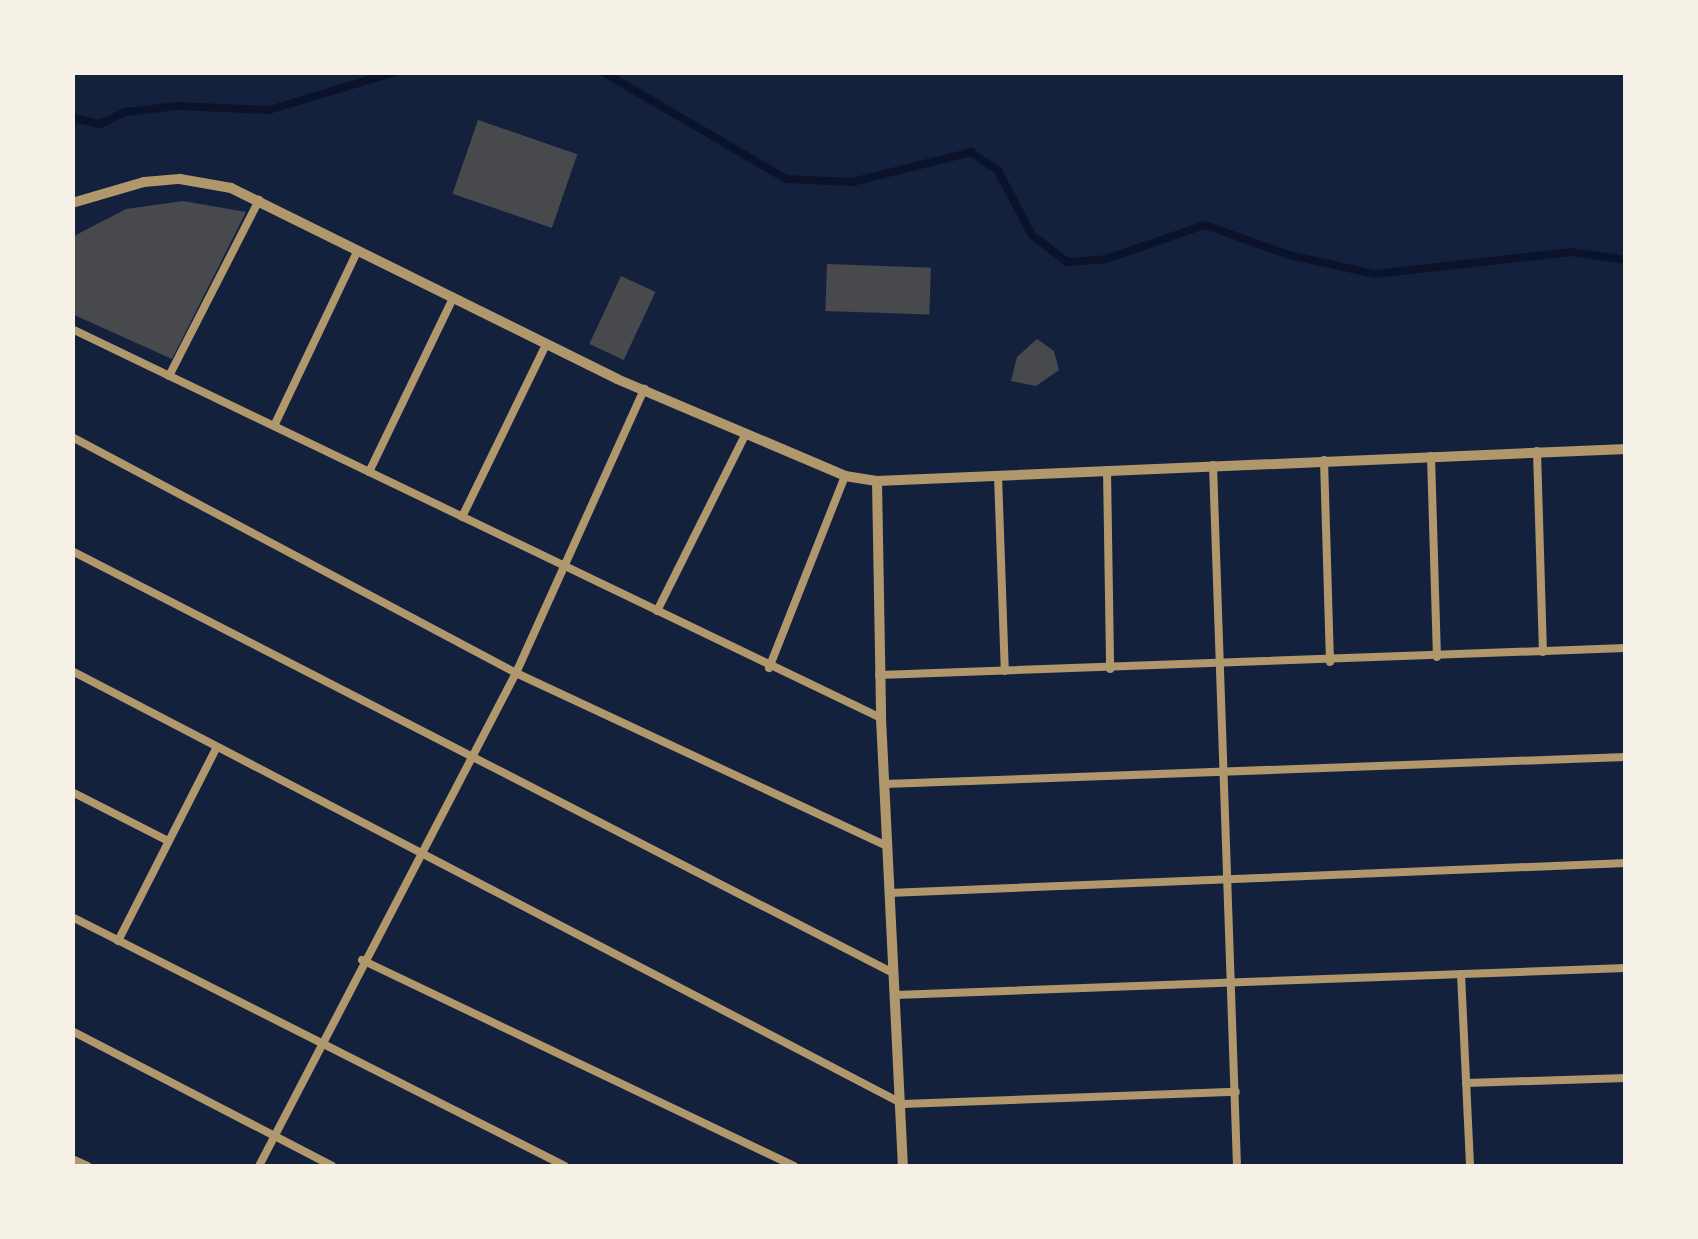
<!DOCTYPE html>
<html>
<head>
<meta charset="utf-8">
<style>
  body { margin:0 }
  #map { position:relative; width:1698px; height:1239px; overflow:hidden; background:#14213d; font-family:Rubik,sans-serif }
  div>[style] { position:absolute }
  .stream>* { height:8px; margin:-4px; padding:0 4px; transform-origin:4px; border-radius:4px; background:#0b132b }
  .building>* { inset:0; background:#48494c; transform-origin:0 0 }
  .pedestrian>* { height:8px; margin:-4px; padding:0 4px; transform-origin:4px; border-radius:4px; background:#b1986c }
  .minor>* { height:10px; margin:-5px; padding:0 5px; transform-origin:5px; border-radius:5px; background:#b1986c }
  span { translate:-50% -50%; white-space:nowrap; text-align:center; line-height:1.15; -webkit-text-stroke:8px #f6f1e7; paint-order:stroke }
  .frame { position:absolute; inset:0; border:75px solid #f6f1e7; pointer-events:none }
</style>
</head>
<body>
<div id="map">
  <div class="stream">
    <i style="left:603px;top:72px;width:212px;rotate:30.3deg"></i>
    <i style="left:786px;top:179px;width:66px;rotate:2.6deg"></i>
    <i style="left:852px;top:182px;width:123px;rotate:-14.1deg"></i>
    <i style="left:971px;top:152px;width:33px;rotate:35deg"></i>
    <i style="left:998px;top:171px;width:72px;rotate:62deg"></i>
    <i style="left:1032px;top:235px;width:44px;rotate:37.6deg"></i>
    <i style="left:1067px;top:262px;width:39px;rotate:-4deg"></i>
    <i style="left:1106px;top:259px;width:105px;rotate:-19deg"></i>
    <i style="left:1205px;top:225px;width:89px;rotate:19.7deg"></i>
    <i style="left:1289px;top:255px;width:88px;rotate:12.5deg"></i>
    <i style="left:1375px;top:274px;width:198px;rotate:-6.4deg"></i>
    <i style="left:1572px;top:252px;width:55px;rotate:8.4deg"></i>
    <i style="left:72px;top:118px;width:29px;rotate:12deg"></i>
    <i style="left:100px;top:124px;width:29px;rotate:-25deg"></i>
    <i style="left:126px;top:112px;width:51px;rotate:-6.7deg"></i>
    <i style="left:177px;top:106px;width:92px;rotate:2.5deg"></i>
    <i style="left:269px;top:110px;width:132px;rotate:-16.8deg"></i>
  </div>
  <div class="building">
    <i style="left:478px;top:120px;width:105px;height:78px;rotate:19deg"></i>
    <i style="clip-path:polygon(183px 201px,246px 212px,172px 359px,72px 314px,72px 237px,126px 209px)"></i>
    <i style="left:827px;top:264px;width:104px;height:47px;rotate:2deg"></i>
    <i style="left:621px;top:276px;width:38px;height:75px;rotate:25deg"></i>
    <i style="clip-path:polygon(1037px 339px,1054px 351px,1059px 370px,1036px 386px,1011px 381px,1017px 357px)"></i>
  </div>
  <div class="pedestrian">
    <i style="left:72px;top:329px;width:898px;rotate:25.68deg"></i>
    <i style="left:169px;top:376px;width:198px;rotate:-62.9deg"></i>
    <i style="left:274px;top:426px;width:193px;rotate:-64.5deg"></i>
    <i style="left:72px;top:437px;width:503px;rotate:27.99deg"></i>
    <i style="left:516px;top:673px;width:409px;rotate:25deg"></i>
    <i style="left:1537px;top:451px;width:201px;rotate:88.3deg"></i>
    <i style="left:1431px;top:456px;width:201px;rotate:88.3deg"></i>
    <i style="left:1324px;top:460px;width:202px;rotate:88.3deg"></i>
    <i style="left:1213px;top:465px;width:701px;rotate:88.04deg"></i>
    <i style="left:1107px;top:470px;width:199px;rotate:89.1deg"></i>
    <i style="left:369px;top:472px;width:191px;rotate:-64.2deg"></i>
    <i style="left:998px;top:475px;width:196px;rotate:88deg"></i>
    <i style="left:462px;top:517px;width:191px;rotate:-64deg"></i>
    <i style="left:72px;top:551px;width:923px;rotate:27.2deg"></i>
    <i style="left:657px;top:611px;width:197px;rotate:-63.4deg"></i>
    <i style="left:769px;top:668px;width:206px;rotate:-68.4deg"></i>
    <i style="left:72px;top:671px;width:937px;rotate:27.52deg"></i>
    <i style="left:903px;top:1104px;width:333px;rotate:-2.1deg"></i>
    <i style="left:879px;top:675px;width:747px;rotate:-2.07deg"></i>
    <i style="left:885px;top:784px;width:741px;rotate:-2.09deg"></i>
    <i style="left:72px;top:792px;width:108px;rotate:27deg"></i>
    <i style="left:889px;top:893px;width:738px;rotate:-2.33deg"></i>
    <i style="left:72px;top:917px;width:552px;rotate:26.8deg"></i>
    <i style="left:118px;top:941px;width:218px;rotate:-63deg"></i>
    <i style="left:362px;top:960px;width:479px;rotate:25.5deg"></i>
    <i style="left:1461px;top:974px;width:192px;rotate:87.3deg"></i>
    <i style="left:895px;top:995px;width:731px;rotate:-2.12deg"></i>
    <i style="left:72px;top:1031px;width:293px;rotate:27.4deg"></i>
    <i style="left:1466px;top:1083px;width:160px;rotate:-1.8deg"></i>
    <i style="left:72px;top:1159px;width:17px;rotate:24deg"></i>
    <i style="left:259px;top:1166px;width:556px;rotate:-62.47deg"></i>
    <i style="left:516px;top:673px;width:312px;rotate:-65.7deg"></i>
  </div>
  <div class="minor">
    <i style="left:72px;top:203px;width:75px;rotate:-16.3deg"></i>
    <i style="left:144px;top:182px;width:36px;rotate:-5deg"></i>
    <i style="left:180px;top:179px;width:52px;rotate:10deg"></i>
    <i style="left:231px;top:188px;width:431px;rotate:26.3deg"></i>
    <i style="left:617px;top:379px;width:248px;rotate:23deg"></i>
    <i style="left:845px;top:476px;width:32px;rotate:9deg"></i>
    <i style="left:877px;top:481px;width:750px;rotate:-2.45deg"></i>
    <i style="left:877px;top:481px;width:237px;rotate:89deg"></i>
    <i style="left:881px;top:718px;width:449px;rotate:87.2deg"></i>
  </div>
  <div class="frame"></div>
</div>
</body>
</html>
